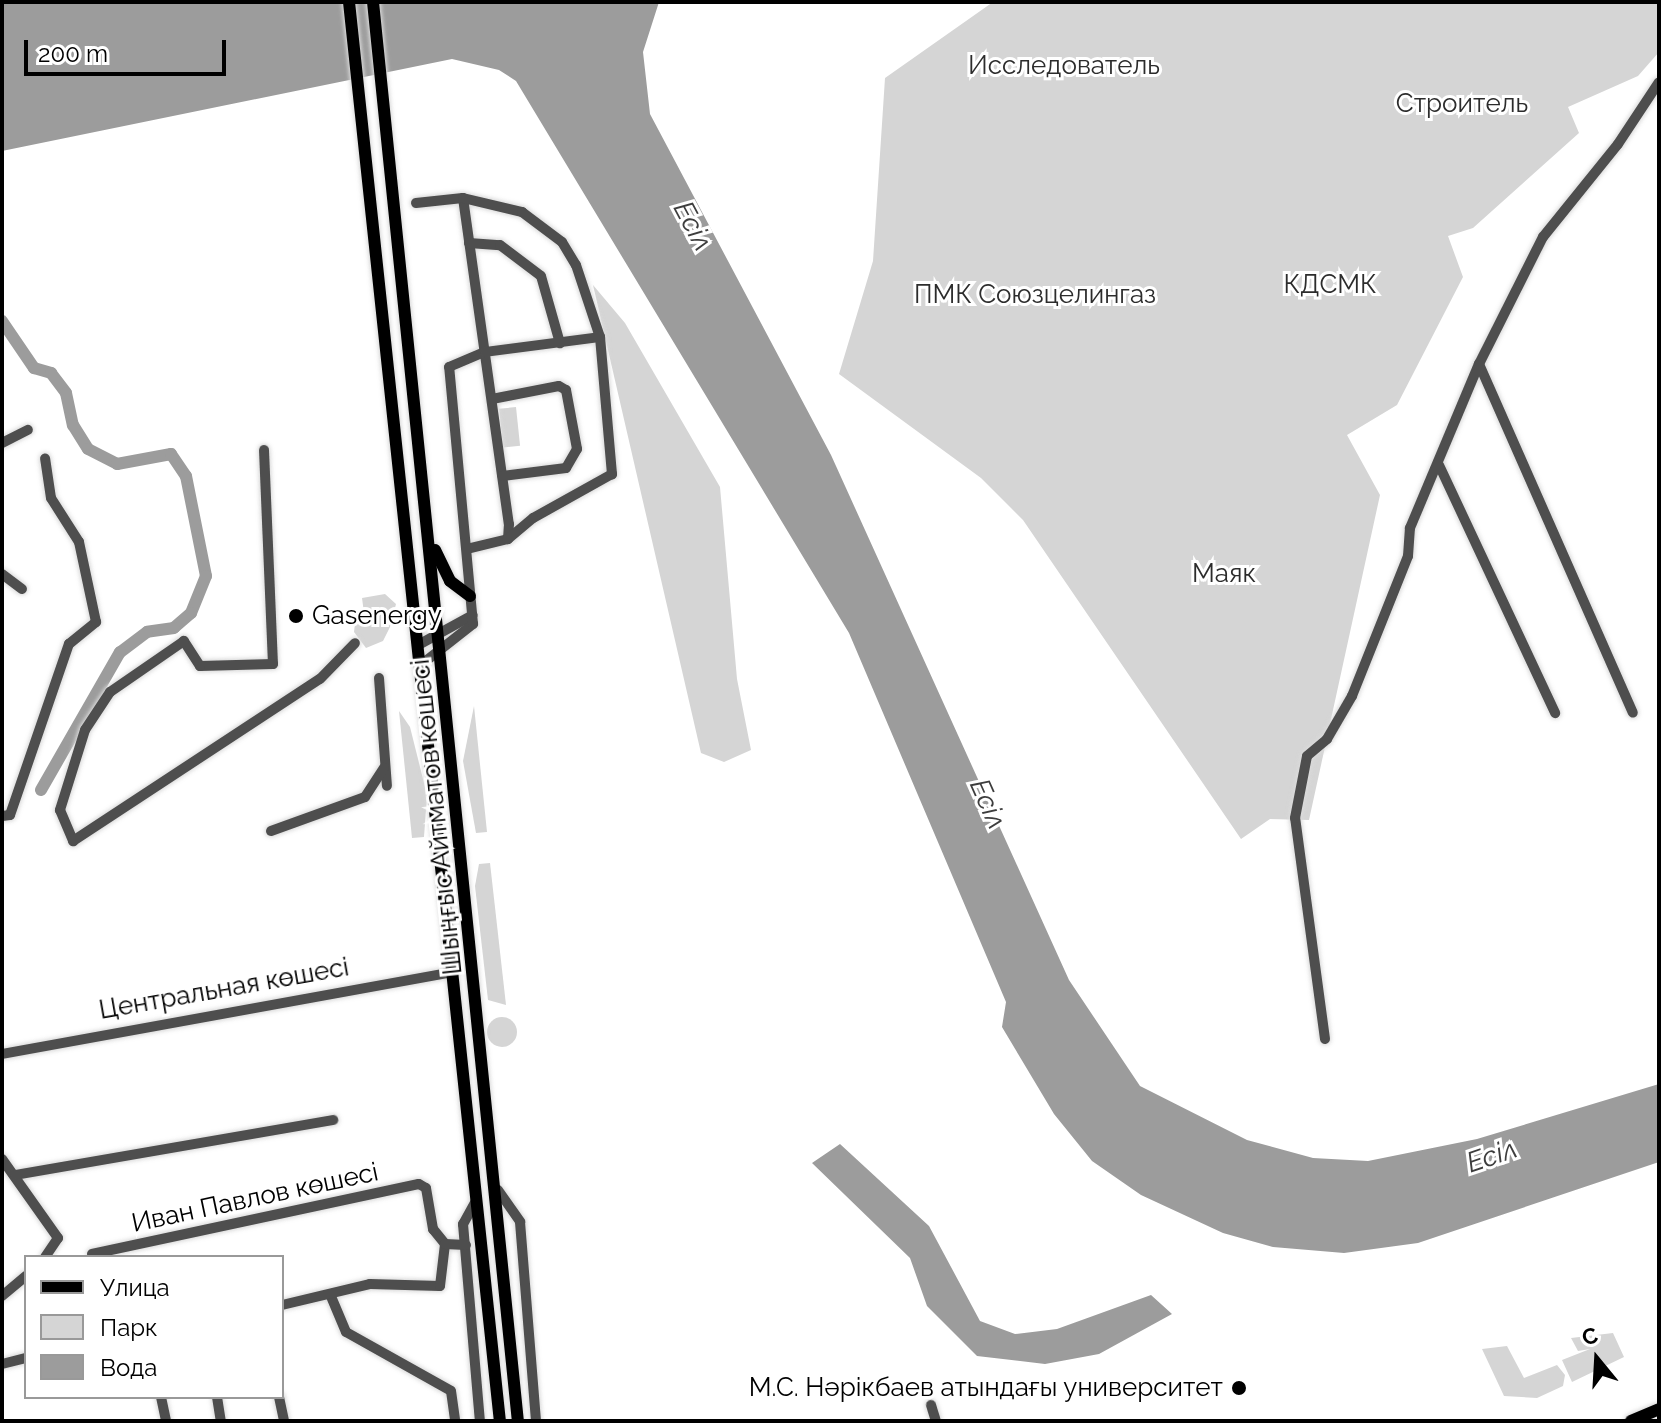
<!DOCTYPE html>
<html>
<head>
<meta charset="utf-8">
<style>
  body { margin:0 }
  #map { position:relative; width:1661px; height:1423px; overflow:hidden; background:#fff; font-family:Raleway,sans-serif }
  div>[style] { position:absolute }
  .green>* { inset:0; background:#d5d5d5; transform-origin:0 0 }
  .round { border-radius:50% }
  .water>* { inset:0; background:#9c9c9c }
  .river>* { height:12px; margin:-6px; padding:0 6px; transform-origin:6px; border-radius:6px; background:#9c9c9c }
  .roads { filter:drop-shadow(0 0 2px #dbdbdb) drop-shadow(0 0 2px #dbdbdb) }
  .minor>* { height:10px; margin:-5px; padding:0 5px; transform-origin:5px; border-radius:5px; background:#4e4e4e }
  .major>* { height:12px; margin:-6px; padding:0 6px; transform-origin:6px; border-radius:6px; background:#000 }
  .dots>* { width:22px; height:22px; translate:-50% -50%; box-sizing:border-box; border:4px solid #fff; border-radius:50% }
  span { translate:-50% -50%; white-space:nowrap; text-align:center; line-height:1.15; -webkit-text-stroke:6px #fff; paint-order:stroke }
  .park-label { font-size:26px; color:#2c2c2c }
  .poi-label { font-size:26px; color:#000 }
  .left { translate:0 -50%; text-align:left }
  .right { translate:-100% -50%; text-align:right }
  .street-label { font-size:26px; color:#000 }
  .water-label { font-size:28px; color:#3d3d3d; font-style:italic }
  .frame { position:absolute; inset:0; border:4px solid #000; pointer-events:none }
  .legend { position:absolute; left:24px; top:1255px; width:260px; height:144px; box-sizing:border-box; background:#fff; border:2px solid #999; margin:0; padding:10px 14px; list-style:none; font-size:24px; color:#000 }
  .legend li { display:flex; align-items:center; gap:16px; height:40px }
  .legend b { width:40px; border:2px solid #999 }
  .north { position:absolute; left:1557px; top:1319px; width:80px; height:80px; -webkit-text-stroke:6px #fff; paint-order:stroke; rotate:342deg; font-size:22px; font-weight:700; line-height:32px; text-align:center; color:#000 }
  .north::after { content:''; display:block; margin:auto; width:28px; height:36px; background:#000; clip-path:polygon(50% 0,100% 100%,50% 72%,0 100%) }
  .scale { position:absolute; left:24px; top:40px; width:202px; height:36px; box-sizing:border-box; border:4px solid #000; border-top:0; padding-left:10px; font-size:24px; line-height:28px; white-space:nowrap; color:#000; -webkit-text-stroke:6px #fff; paint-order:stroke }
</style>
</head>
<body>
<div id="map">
  <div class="green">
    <i style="clip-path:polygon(993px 2px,1659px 2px,1659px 52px,1638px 76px,1568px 107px,1579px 133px,1473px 228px,1448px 236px,1463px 277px,1397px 405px,1347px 435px,1380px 495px,1309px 820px,1270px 819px,1241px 839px,1023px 520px,981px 478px,839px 374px,873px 261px,885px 78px)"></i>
    <i style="clip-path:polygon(593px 285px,625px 323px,720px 487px,737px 679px,751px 750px,724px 762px,701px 753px)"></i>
    <i style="left:516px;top:407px;width:39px;height:17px;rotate:84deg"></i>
    <i style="clip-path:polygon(385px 594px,396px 604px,390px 627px,383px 641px,366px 648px,354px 632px,356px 614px,364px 613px,362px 598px)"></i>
    <i style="clip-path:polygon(474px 706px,487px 832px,476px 833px,463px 761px)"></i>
    <i style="clip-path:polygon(399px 711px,410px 727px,427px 795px,424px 837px,412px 838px)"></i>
    <i style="clip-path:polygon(490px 863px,506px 1005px,488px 1000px,475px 886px,479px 864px)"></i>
    <i class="round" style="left:487px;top:1017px;width:30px;height:30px"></i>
    <i style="clip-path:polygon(1613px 1333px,1624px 1357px,1572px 1382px,1562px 1360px,1590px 1349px,1578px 1351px,1571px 1338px)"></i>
    <i style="clip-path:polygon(1507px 1346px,1524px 1378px,1557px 1365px,1565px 1375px,1563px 1386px,1537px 1398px,1504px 1396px,1482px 1349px)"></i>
  </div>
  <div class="water">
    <i style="clip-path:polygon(2px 2px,659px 2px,643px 52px,650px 114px,831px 455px,1069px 980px,1140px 1086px,1247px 1140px,1313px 1158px,1368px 1161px,1477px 1139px,1659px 1084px,1659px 1162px,1418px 1243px,1344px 1253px,1273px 1247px,1223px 1233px,1141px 1195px,1092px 1161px,1054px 1114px,1002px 1027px,1006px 1002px,849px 633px,516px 81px,499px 70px,452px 59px,2px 151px)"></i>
    <i style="clip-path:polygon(840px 1144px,929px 1226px,980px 1321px,1015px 1334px,1057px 1329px,1151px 1295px,1172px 1314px,1099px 1354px,1045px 1364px,977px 1356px,927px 1306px,910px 1258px,812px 1163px)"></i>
  </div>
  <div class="river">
    <i style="left:2px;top:321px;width:57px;rotate:55.8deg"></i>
    <i style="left:34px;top:368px;width:18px;rotate:16deg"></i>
    <i style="left:51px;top:373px;width:25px;rotate:53deg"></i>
    <i style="left:66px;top:393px;width:33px;rotate:78deg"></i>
    <i style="left:73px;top:425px;width:28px;rotate:58deg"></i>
    <i style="left:88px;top:449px;width:33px;rotate:27deg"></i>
    <i style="left:117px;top:464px;width:55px;rotate:-10.5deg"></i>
    <i style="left:171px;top:454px;width:27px;rotate:56deg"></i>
    <i style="left:186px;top:476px;width:102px;rotate:78.7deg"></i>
    <i style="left:206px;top:576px;width:40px;rotate:112deg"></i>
    <i style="left:191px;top:613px;width:23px;rotate:139deg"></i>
    <i style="left:174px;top:628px;width:27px;rotate:172deg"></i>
    <i style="left:147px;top:632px;width:34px;rotate:143deg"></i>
    <i style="left:120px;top:652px;width:159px;rotate:119.8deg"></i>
  </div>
  <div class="roads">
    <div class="minor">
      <i style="left:463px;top:198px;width:329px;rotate:82deg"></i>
      <i style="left:509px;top:524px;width:15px;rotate:94deg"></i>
      <i style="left:508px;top:539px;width:42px;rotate:166.3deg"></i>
      <i style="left:416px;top:203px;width:47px;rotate:-6.1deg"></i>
      <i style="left:463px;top:198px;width:61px;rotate:13.3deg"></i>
      <i style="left:522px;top:212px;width:50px;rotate:36.9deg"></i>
      <i style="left:562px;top:242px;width:27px;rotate:59deg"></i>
      <i style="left:576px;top:265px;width:76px;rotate:71.6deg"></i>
      <i style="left:600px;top:337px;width:138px;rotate:85deg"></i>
      <i style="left:612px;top:474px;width:90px;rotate:150.9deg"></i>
      <i style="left:533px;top:518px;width:33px;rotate:140deg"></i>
      <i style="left:469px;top:243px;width:31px;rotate:4deg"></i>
      <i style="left:500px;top:245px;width:51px;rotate:37.1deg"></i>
      <i style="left:541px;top:276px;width:70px;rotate:74.2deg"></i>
      <i style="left:1479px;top:364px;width:381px;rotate:66.2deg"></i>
      <i style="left:492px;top:399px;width:68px;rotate:-11deg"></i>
      <i style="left:559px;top:386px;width:8px;rotate:30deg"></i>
      <i style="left:566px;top:390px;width:60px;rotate:79.4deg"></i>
      <i style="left:577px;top:449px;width:22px;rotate:120deg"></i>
      <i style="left:566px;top:468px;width:64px;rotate:172.8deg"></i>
      <i style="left:2px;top:443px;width:29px;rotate:-27deg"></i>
      <i style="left:264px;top:450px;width:214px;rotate:87.6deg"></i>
      <i style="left:273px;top:664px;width:73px;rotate:178.4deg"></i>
      <i style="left:200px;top:666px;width:30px;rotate:-123deg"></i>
      <i style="left:184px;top:641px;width:90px;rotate:145.4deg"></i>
      <i style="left:110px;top:692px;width:45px;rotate:123.3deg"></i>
      <i style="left:85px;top:730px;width:84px;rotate:107.4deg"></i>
      <i style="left:60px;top:810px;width:34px;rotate:67deg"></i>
      <i style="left:73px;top:841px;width:295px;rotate:-33.3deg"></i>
      <i style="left:320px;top:679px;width:50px;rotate:-45.8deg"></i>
      <i style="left:1439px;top:465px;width:274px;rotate:64.9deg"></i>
      <i style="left:2px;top:574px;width:25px;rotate:37deg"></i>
      <i style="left:420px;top:644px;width:60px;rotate:-28.7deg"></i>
      <i style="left:422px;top:664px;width:65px;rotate:-38.1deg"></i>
      <i style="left:473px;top:624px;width:258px;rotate:-95.3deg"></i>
      <i style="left:449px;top:367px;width:39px;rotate:-23deg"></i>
      <i style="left:485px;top:352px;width:116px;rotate:-7.4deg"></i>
      <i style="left:379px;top:678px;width:108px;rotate:85.8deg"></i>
      <i style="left:2px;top:816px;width:8px;rotate:-7deg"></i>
      <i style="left:10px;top:815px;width:181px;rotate:-71deg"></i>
      <i style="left:69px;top:644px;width:35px;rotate:-39deg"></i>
      <i style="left:96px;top:622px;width:82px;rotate:-102deg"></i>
      <i style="left:79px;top:542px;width:52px;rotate:-122.5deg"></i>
      <i style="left:51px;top:498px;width:40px;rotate:-98.5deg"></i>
      <i style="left:271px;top:831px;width:100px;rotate:-19.9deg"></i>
      <i style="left:365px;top:797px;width:35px;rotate:-57deg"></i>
      <i style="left:1325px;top:1039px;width:223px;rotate:-97.7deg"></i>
      <i style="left:1295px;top:818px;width:63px;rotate:-79deg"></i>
      <i style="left:1307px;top:756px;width:26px;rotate:-40deg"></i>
      <i style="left:1327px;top:739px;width:50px;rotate:-59.8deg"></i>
      <i style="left:1352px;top:696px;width:151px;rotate:-68.2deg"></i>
      <i style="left:1408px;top:556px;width:28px;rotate:-86deg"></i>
      <i style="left:1410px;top:528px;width:178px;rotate:-67.2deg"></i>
      <i style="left:1479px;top:364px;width:142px;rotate:-63.3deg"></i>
      <i style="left:1543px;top:237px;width:119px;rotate:-51.1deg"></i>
      <i style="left:1618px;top:144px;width:74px;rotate:-56.5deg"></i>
      <i style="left:2px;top:1054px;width:460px;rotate:-10.3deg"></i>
      <i style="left:2px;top:1159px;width:97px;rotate:54.7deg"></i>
      <i style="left:58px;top:1238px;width:23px;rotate:124deg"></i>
      <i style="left:15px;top:1175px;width:323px;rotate:-9.8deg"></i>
      <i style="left:498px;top:1190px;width:39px;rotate:55deg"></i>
      <i style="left:520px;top:1222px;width:200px;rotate:85.4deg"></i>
      <i style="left:477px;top:1199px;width:29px;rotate:119deg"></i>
      <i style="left:463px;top:1224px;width:198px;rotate:85.1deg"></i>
      <i style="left:92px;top:1254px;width:334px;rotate:-12.1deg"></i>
      <i style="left:419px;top:1184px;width:8px;rotate:30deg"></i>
      <i style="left:426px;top:1188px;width:42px;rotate:80.3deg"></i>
      <i style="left:433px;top:1229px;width:19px;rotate:51deg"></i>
      <i style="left:330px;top:1294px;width:41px;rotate:67.2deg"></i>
      <i style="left:346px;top:1332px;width:120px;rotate:29.3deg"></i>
      <i style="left:451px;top:1391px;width:30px;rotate:82deg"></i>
      <i style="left:2px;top:1296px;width:31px;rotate:-40deg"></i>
      <i style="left:282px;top:1305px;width:90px;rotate:-13.4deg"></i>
      <i style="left:370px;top:1284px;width:70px;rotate:1.6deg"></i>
      <i style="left:440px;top:1286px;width:42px;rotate:-83.2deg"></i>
      <i style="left:445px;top:1244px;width:21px;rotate:3deg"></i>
      <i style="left:2px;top:1364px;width:25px;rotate:-14deg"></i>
      <i style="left:161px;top:1397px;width:25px;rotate:78deg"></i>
      <i style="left:217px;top:1397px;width:24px;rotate:81deg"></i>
      <i style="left:279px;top:1397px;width:25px;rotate:78deg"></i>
      <i style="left:931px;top:1405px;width:17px;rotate:73deg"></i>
    </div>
    <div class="major">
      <i style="left:349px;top:2px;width:1427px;rotate:83.93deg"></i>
      <i style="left:373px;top:2px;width:1426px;rotate:84.17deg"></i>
      <i style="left:435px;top:550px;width:34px;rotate:64deg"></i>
      <i style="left:450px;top:581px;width:25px;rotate:37deg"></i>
      <i style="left:1631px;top:1421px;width:30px;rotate:-23deg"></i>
    </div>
  </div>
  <div class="dots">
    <i style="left:296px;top:616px;background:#000"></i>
    <i style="left:1239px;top:1388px;background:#000"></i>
  </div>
  <div class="park-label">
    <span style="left:1064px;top:66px">Исследователь</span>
    <span style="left:1462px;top:104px">Строитель</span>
    <span style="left:1330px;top:285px">КДСМК</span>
    <span style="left:1035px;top:295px">ПМК Союзцелингаз</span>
    <span style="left:1224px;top:574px">Маяк</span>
  </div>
  <div class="poi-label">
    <span class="left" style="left:312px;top:616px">Gasenergy</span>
    <span class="right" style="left:1223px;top:1388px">М.С. Нәрікбаев атындағы университет</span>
  </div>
  <div class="street-label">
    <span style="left:437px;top:817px;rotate:-96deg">Шыңғыс Айтматов көшесі</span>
    <span style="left:224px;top:989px;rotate:-10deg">Центральная көшесі</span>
    <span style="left:255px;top:1198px;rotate:-12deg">Иван Павлов көшесі</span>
  </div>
  <div class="water-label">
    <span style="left:693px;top:226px;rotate:62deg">Есіл</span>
    <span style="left:988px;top:804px;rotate:66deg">Есіл</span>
    <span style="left:1492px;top:1156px;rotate:-19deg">Есіл</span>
  </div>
  <div class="frame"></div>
  <ul class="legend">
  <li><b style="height:10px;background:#000"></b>Улица</li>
  <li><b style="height:22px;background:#d5d5d5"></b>Парк</li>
  <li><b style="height:22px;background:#9c9c9c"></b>Вода</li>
  </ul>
  <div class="north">С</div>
  <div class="scale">200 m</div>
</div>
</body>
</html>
